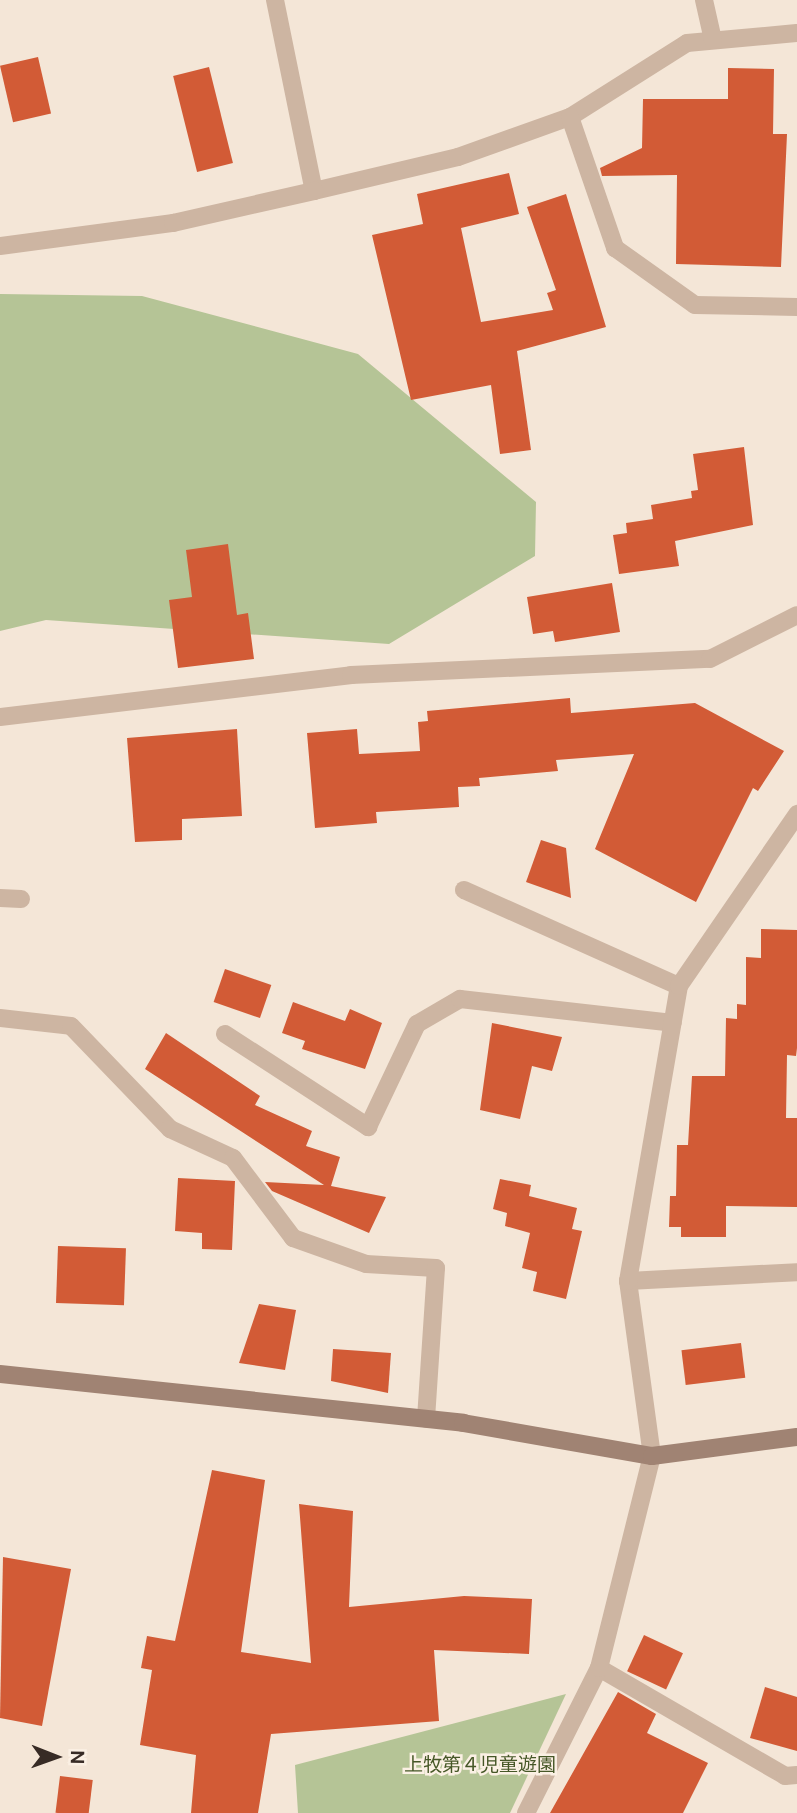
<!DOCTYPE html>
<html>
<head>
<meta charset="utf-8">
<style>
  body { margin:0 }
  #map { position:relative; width:797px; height:1813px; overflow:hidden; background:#f4e6d7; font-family:"DM Sans","Noto Sans JP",sans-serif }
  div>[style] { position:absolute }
  .green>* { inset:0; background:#b5c496 }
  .building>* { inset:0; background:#d25b36; transform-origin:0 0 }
  .street>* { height:18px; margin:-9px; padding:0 9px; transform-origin:9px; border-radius:9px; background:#cdb5a2 }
  .secondary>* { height:18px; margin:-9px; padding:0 9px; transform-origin:9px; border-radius:9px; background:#a08373 }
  span { translate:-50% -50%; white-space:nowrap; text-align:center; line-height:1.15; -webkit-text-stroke:5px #fbf0e4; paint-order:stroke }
  .park-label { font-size:19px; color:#465727 }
  .north { position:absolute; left:21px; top:1722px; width:70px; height:70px; -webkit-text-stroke:5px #fbf0e4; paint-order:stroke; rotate:91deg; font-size:19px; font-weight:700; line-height:28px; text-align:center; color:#372b25 }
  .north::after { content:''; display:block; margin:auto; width:24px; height:32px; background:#372b25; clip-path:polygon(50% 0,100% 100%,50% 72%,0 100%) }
</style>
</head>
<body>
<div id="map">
  <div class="green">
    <i style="clip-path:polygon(0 294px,142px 296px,358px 354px,536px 502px,535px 556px,389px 644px,46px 620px,0 631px)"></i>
    <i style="clip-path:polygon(566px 1694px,510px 1813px,298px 1813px,295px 1765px)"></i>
  </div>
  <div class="building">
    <i style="left:38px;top:57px;width:58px;height:39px;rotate:77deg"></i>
    <i style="left:209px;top:67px;width:99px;height:37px;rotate:76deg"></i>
    <i style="clip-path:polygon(728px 68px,774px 69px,773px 134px,787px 134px,781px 267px,676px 264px,677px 175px,602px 176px,600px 168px,642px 148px,643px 99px,728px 99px)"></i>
    <i style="clip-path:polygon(509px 173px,519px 214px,461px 228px,481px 322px,553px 310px,547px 293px,556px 290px,527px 207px,566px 194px,606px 327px,517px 351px,531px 450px,500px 454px,491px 385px,411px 400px,372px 235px,423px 224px,417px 194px)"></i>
    <i style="clip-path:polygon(744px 447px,753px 525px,675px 541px,679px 566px,619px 574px,613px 535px,627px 533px,626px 523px,653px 519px,651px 505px,692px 498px,691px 491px,698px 490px,693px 454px)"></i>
    <i style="clip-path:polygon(228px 544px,237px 615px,248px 613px,254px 659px,178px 668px,169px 600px,192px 597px,186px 550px)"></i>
    <i style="clip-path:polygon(612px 583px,620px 632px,555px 642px,553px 631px,533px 634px,527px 597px)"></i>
    <i style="clip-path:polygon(570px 698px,571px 713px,695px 703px,784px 751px,758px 791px,753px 788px,696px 902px,595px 849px,634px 754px,556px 760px,558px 771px,479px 778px,480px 786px,458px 787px,459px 807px,376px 812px,377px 823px,315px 828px,307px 733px,357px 729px,359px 754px,420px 751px,418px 722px,428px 721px,427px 711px)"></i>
    <i style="clip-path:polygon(237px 729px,242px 816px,182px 819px,182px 840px,135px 842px,127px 738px)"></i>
    <i style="clip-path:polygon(541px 840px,566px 848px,571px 898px,526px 882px)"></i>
    <i style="clip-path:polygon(761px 929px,797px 930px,797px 1048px,796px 1056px,787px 1055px,786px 1118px,797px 1118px,797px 1207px,726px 1206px,726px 1237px,681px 1237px,681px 1227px,669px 1227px,670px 1196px,676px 1196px,677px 1145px,688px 1145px,692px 1076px,725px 1076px,726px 1018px,737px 1019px,737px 1004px,746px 1005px,746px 957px,761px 958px)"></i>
    <i style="left:225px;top:969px;width:49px;height:35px;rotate:19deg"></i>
    <i style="clip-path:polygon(293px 1002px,345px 1021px,350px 1009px,382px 1023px,365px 1069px,302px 1049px,305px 1041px,282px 1033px)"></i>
    <i style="clip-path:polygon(492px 1023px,562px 1037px,552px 1071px,532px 1066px,520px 1119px,480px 1110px)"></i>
    <i style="clip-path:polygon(166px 1033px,260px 1096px,255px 1105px,312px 1131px,306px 1146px,340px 1157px,331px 1186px,386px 1197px,369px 1233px,272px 1191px,265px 1182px,324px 1185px,145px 1069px)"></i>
    <i style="clip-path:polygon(178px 1178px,235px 1181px,232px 1250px,202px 1249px,202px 1233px,175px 1231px)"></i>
    <i style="clip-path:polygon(500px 1179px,531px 1185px,529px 1196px,577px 1208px,572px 1229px,582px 1231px,566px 1299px,533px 1291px,537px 1272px,522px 1268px,530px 1233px,505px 1226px,507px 1213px,493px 1209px)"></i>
    <i style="left:58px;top:1246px;width:68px;height:57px;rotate:2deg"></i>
    <i style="clip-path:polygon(259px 1304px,296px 1310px,285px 1370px,239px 1363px)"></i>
    <i style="left:741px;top:1343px;width:35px;height:60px;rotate:83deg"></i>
    <i style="clip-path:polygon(333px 1349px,391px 1353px,388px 1393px,331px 1381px)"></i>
    <i style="clip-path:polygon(212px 1470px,265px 1480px,241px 1652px,311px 1663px,299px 1504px,353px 1511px,349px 1607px,464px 1596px,532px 1599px,529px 1654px,434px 1650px,439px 1721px,271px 1734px,258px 1813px,191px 1813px,196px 1755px,140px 1745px,152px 1670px,141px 1668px,147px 1636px,175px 1641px)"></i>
    <i style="clip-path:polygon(3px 1557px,71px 1569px,42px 1726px,0 1718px)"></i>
    <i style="left:644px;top:1635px;width:43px;height:40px;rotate:25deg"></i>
    <i style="clip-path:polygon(765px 1687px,797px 1697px,797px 1751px,750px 1738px)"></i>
    <i style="clip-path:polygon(618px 1692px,656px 1714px,647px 1733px,708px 1763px,683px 1813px,550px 1813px)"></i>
    <i style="left:60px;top:1776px;width:33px;height:37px;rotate:7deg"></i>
  </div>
  <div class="street">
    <i style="left:275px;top:0;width:195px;rotate:78.5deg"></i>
    <i style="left:314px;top:191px;width:148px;rotate:-13.3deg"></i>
    <i style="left:458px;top:157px;width:119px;rotate:-19.7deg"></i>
    <i style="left:570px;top:117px;width:138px;rotate:-32.3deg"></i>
    <i style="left:687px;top:43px;width:110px;rotate:-5.2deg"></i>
    <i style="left:704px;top:0;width:41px;rotate:77.3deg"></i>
    <i style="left:570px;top:117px;width:139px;rotate:71deg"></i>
    <i style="left:615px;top:248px;width:98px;rotate:35.5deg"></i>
    <i style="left:695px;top:305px;width:102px;rotate:1.1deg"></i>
    <i style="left:0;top:246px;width:175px;rotate:-7.6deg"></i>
    <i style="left:173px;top:223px;width:145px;rotate:-12.8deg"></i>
    <i style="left:0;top:717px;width:354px;rotate:-6.8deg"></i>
    <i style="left:351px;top:675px;width:359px;rotate:-2.6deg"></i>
    <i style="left:710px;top:659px;width:97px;rotate:-26.8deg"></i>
    <i style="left:464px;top:890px;width:235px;rotate:24.1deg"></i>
    <i style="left:0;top:898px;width:21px;rotate:3deg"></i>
    <i style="left:0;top:1018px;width:71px;rotate:6.4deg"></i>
    <i style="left:71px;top:1026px;width:143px;rotate:46.1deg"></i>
    <i style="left:170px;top:1129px;width:69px;rotate:24.7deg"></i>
    <i style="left:233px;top:1158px;width:100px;rotate:53.1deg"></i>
    <i style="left:293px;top:1238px;width:77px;rotate:19.6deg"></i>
    <i style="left:366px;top:1264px;width:70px;rotate:3.3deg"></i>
    <i style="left:436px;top:1268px;width:151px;rotate:93.8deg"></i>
    <i style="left:225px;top:1034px;width:171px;rotate:33deg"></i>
    <i style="left:368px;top:1127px;width:114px;rotate:-64.6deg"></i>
    <i style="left:417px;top:1024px;width:50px;rotate:-30.2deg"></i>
    <i style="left:460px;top:999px;width:214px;rotate:6.4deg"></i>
    <i style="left:628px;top:1281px;width:169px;rotate:-3deg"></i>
    <i style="left:599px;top:1668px;width:215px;rotate:30.1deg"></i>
    <i style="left:785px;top:1776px;width:12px;rotate:-5deg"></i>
    <i style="left:526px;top:1813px;width:162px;rotate:-63.3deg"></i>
    <i style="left:599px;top:1668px;width:219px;rotate:-76deg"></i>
    <i style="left:652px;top:1456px;width:177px;rotate:-97.8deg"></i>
    <i style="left:628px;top:1281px;width:299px;rotate:-80.2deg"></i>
    <i style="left:679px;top:986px;width:209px;rotate:-55.5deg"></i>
  </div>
  <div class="secondary">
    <i style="left:0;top:1374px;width:466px;rotate:6deg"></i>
    <i style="left:463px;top:1423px;width:192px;rotate:9.9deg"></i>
    <i style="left:652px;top:1456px;width:146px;rotate:-7.5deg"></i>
  </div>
  <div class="park-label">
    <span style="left:480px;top:1765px">上牧第４児童遊園</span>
  </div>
  <div class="north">N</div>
</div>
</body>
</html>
